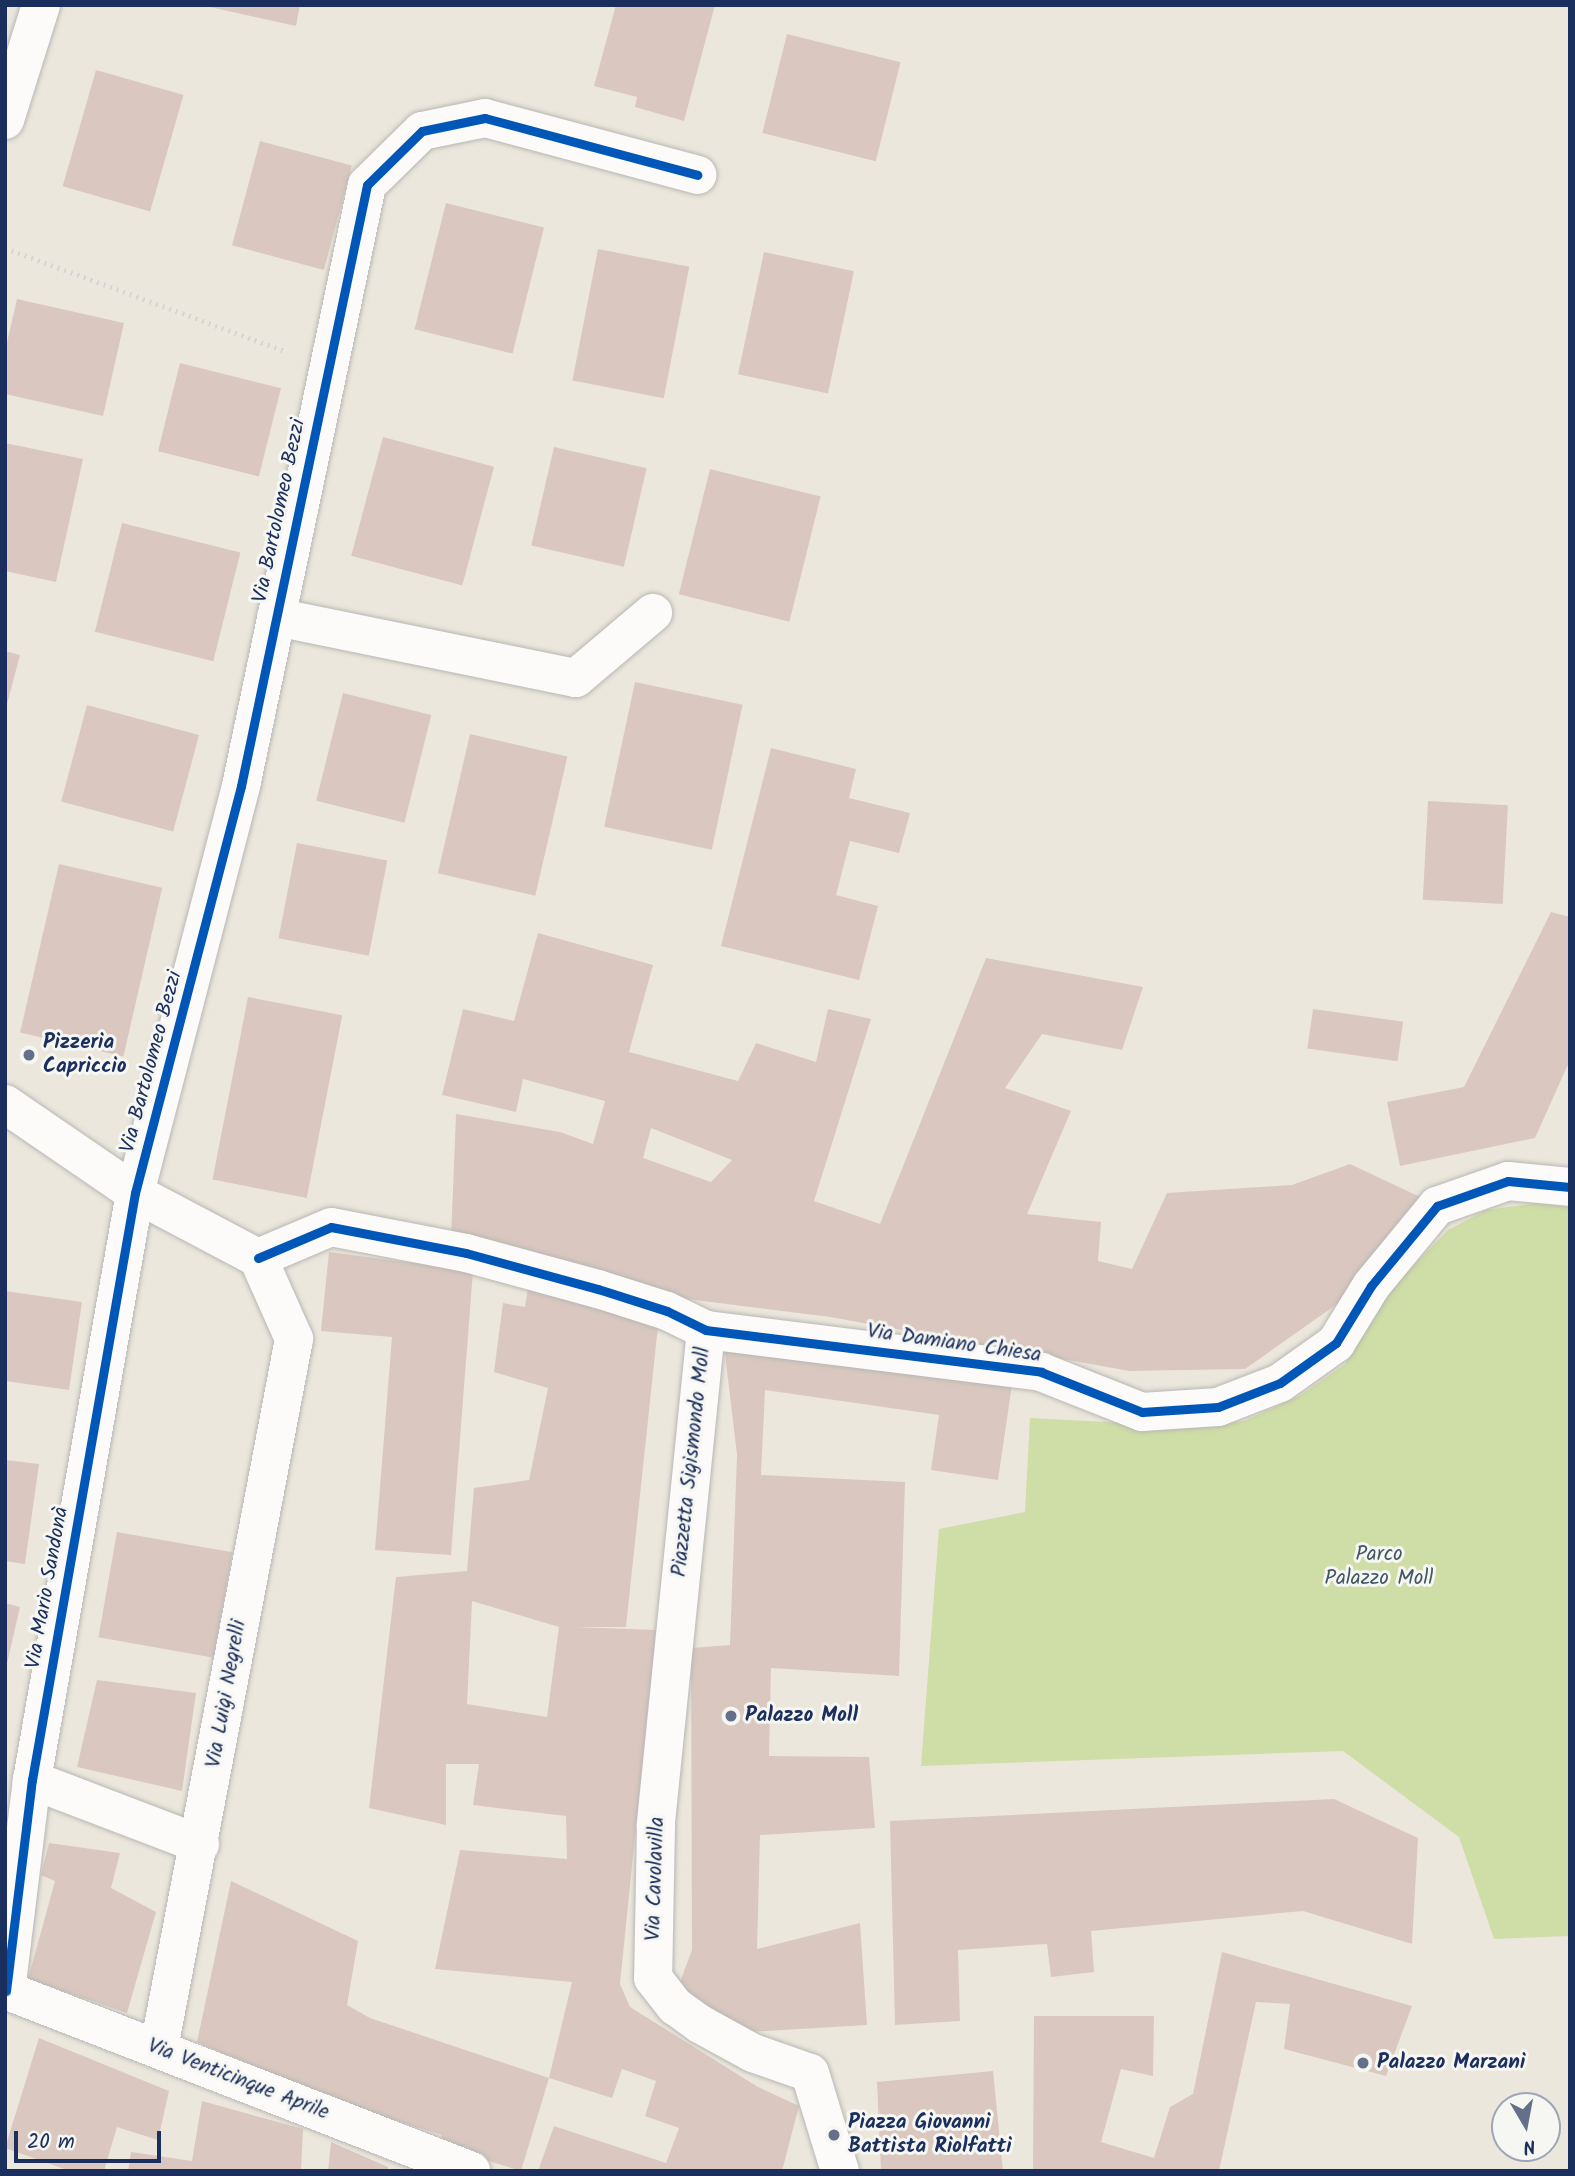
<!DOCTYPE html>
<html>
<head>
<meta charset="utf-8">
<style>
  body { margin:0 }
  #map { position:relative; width:1575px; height:2176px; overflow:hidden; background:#ece7dc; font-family:Kalam,sans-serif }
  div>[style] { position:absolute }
  .green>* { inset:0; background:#cfdda6 }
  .building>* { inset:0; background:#dac8c0; transform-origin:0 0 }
  .path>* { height:4.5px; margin-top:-2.25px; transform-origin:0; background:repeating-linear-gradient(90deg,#d6d5d5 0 2px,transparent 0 7px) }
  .roads { filter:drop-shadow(0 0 2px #b7b7b4) drop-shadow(0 0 2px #b7b7b4) }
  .minor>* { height:38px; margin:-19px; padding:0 19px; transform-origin:19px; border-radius:19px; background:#fcfbfa }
  .cycleway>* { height:9px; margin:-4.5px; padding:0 4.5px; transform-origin:4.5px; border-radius:4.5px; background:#0057b8 }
  .dots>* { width:19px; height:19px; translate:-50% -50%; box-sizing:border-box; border:4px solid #f6f6f2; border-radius:50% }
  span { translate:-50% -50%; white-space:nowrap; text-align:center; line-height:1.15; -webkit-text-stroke:6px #f6f6f2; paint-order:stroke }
  .street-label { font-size:21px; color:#1b2f5e }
  .poi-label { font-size:21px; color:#1b2f5e; font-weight:700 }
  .left { translate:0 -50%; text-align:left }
  .park-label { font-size:21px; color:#425865 }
  .frame { position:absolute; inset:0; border:7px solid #1b2f5e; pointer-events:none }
  .north { position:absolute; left:1491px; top:2092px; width:70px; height:70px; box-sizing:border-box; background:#f6f6f2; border:2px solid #9ea6b7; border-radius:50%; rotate:170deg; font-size:19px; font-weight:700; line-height:28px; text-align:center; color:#1b2f5e }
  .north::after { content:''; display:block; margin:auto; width:24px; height:32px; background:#646f8a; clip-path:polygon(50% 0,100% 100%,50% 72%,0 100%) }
  .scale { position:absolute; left:14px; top:2131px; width:147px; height:32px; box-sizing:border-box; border:4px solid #1b2f5e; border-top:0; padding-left:9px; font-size:21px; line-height:24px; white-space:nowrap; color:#1b2f5e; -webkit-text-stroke:5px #f6f6f2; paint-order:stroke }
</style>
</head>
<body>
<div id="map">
  <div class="green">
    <i style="clip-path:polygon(1538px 1203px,1570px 1207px,1570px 1936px,1494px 1939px,1459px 1837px,1343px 1751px,921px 1766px,939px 1529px,1025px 1512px,1030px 1418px,1185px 1426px,1244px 1421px,1301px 1395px,1345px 1364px,1383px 1297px,1448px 1230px,1486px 1210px)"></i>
  </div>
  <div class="building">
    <i style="clip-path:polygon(201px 5px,300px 5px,296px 26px)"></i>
    <i style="clip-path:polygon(616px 5px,715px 5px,684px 121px,635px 107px,637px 97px,594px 86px)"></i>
    <i style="left:787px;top:34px;width:117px;height:102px;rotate:14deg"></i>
    <i style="left:96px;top:70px;width:91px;height:121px;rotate:16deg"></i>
    <i style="left:260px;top:141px;width:95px;height:108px;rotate:15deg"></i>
    <i style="left:446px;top:203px;width:101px;height:130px;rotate:14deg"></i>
    <i style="left:598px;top:249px;width:93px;height:134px;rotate:11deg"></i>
    <i style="left:764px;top:252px;width:92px;height:125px;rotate:12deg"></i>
    <i style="clip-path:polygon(17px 299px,124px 323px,103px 416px,5px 394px,5px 351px)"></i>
    <i style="left:180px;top:363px;width:104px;height:91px;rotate:14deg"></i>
    <i style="left:383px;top:437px;width:115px;height:123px;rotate:15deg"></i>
    <i style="clip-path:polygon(5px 443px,83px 459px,56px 582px,5px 571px)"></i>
    <i style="left:554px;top:447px;width:95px;height:101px;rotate:13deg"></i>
    <i style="left:710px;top:469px;width:114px;height:129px;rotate:14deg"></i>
    <i style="left:122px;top:523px;width:122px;height:112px;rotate:14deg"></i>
    <i style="clip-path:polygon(5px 651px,20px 655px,6px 708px,5px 708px)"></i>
    <i style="left:635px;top:682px;width:110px;height:148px;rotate:12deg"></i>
    <i style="left:343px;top:693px;width:91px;height:111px;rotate:14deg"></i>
    <i style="left:87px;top:705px;width:116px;height:100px;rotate:15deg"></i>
    <i style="left:470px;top:734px;width:100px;height:143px;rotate:13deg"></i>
    <i style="clip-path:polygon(771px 748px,856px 769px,849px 798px,910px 813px,899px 853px,850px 841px,836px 895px,878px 906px,859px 980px,721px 946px)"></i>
    <i style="left:1428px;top:801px;width:80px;height:99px;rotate:3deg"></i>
    <i style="left:297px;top:843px;width:92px;height:97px;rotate:11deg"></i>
    <i style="left:59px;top:864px;width:106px;height:173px;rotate:13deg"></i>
    <i style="clip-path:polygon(1551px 912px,1570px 917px,1570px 1060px,1535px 1138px,1400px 1166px,1387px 1102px,1464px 1087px)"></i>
    <i style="clip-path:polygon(evenodd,538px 933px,653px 965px,629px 1052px,738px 1081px,756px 1043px,816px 1062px,828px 1009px,871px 1019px,814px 1201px,880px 1224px,986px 958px,1143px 987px,1122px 1050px,1042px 1034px,1005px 1088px,1071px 1111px,1027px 1214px,1101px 1222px,1098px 1261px,1132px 1269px,1167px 1193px,1292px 1185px,1350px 1164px,1435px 1204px,1340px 1302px,1245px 1369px,1129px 1371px,830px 1317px,687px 1299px,451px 1240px,456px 1114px,560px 1132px,593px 1144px,605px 1101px,523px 1079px,516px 1112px,442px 1095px,463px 1009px,514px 1021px,538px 933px,651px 1128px,732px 1160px,711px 1182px,643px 1158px,651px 1128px)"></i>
    <i style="left:248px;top:997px;width:96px;height:186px;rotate:11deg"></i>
    <i style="left:1313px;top:1009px;width:91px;height:40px;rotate:8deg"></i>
    <i style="clip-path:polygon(329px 1252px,473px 1271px,451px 1555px,375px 1550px,392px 1337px,321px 1331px)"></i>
    <i style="clip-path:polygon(evenodd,528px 1288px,658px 1326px,626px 1627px,576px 1627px,656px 1630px,620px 1984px,630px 2007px,758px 2087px,799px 2106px,782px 2171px,538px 2171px,554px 2126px,666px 2163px,679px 2128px,645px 2116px,656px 2081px,622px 2069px,612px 2098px,549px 2078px,572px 1982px,435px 1969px,460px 1850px,567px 1859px,566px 1816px,473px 1805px,479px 1764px,446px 1764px,446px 1825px,369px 1808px,396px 1577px,467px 1571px,474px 1488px,529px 1480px,548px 1388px,494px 1372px,503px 1303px,525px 1307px,528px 1288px,472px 1601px,559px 1627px,547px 1717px,467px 1704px,472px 1601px)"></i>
    <i style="clip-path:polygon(5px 1291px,82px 1302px,69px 1390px,5px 1381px)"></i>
    <i style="clip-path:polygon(723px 1337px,1013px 1378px,998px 1480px,931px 1470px,939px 1415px,765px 1390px,761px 1475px,905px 1482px,899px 1676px,771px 1668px,769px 1756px,869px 1757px,875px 1828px,760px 1835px,757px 1949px,860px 1923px,867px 2025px,730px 2033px,677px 1990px,692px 1950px,691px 1648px,730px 1645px,737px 1455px)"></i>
    <i style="clip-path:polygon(5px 1460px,39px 1464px,25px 1564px,5px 1561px)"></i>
    <i style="left:117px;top:1532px;width:117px;height:107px;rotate:10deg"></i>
    <i style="clip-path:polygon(5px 1603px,20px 1607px,6px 1668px,5px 1668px)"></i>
    <i style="clip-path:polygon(97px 1680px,196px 1693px,182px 1791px,77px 1767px)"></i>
    <i style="clip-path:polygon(1334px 1799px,1418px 1838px,1412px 1944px,1303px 1911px,1091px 1931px,1094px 1972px,1051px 1977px,1047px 1944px,958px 1950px,960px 2021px,895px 2025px,890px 1821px)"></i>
    <i style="clip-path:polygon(49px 1843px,120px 1853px,111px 1888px,156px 1912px,127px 2013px,28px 1979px,55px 1881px,41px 1875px)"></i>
    <i style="clip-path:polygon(231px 1881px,358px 1941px,347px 2005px,370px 2018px,549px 2078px,521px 2171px,440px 2146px,442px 2135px,348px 2106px,197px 2042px)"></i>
    <i style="clip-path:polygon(1222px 1952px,1412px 2006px,1386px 2076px,1284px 2049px,1290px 2004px,1256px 2002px,1219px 2171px,1033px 2171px,1034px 2016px,1154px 2016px,1153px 2076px,1121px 2069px,1101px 2142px,1154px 2158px,1170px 2107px,1193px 2094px)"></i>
    <i style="clip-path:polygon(39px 2038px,169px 2091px,158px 2140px,117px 2127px,104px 2171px,70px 2171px,5px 2148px)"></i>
    <i style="clip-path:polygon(993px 2071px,1003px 2171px,881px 2171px,877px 2082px)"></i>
    <i style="clip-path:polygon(202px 2101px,303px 2129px,301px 2171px,128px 2171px,131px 2152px,192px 2161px)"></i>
    <i style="clip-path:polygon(331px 2142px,388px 2167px,388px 2171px,328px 2171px)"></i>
  </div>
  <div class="path">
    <i style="left:5px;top:248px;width:301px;rotate:20.2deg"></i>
  </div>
  <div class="roads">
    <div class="minor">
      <i style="left:5px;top:120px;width:121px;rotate:-72.6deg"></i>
      <i style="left:276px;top:617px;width:306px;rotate:11.5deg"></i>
      <i style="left:576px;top:678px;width:101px;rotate:-40.2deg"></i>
      <i style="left:5px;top:1104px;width:158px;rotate:34.4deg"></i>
      <i style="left:135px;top:1193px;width:139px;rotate:27.9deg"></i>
      <i style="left:258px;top:1258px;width:89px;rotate:66deg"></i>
      <i style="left:294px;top:1339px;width:722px;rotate:100.78deg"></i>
      <i style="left:258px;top:1258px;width:79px;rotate:-23deg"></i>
      <i style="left:331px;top:1227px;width:137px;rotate:10.9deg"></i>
      <i style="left:466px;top:1253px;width:137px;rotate:15.3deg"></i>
      <i style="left:598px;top:1289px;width:72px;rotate:17.7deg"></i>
      <i style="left:667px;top:1311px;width:43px;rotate:26deg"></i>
      <i style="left:706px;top:1330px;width:338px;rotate:7.1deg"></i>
      <i style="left:1041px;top:1372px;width:109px;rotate:21.6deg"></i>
      <i style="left:1142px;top:1412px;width:76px;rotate:-3.8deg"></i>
      <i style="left:1218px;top:1407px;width:66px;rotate:-21.2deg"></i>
      <i style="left:1280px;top:1383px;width:69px;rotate:-35.5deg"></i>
      <i style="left:1336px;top:1343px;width:67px;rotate:-58.4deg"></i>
      <i style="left:1371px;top:1286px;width:104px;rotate:-50.5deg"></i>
      <i style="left:1437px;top:1206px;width:75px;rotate:-19.4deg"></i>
      <i style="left:1508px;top:1181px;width:62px;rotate:5.5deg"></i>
      <i style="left:706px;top:1330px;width:499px;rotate:95.8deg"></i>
      <i style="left:656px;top:1826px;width:152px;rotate:91.1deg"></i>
      <i style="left:653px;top:1978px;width:36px;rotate:52deg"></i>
      <i style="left:675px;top:2006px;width:31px;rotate:36deg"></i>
      <i style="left:700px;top:2024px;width:60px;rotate:28.7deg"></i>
      <i style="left:753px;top:2053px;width:60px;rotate:19.3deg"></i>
      <i style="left:810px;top:2073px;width:102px;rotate:73deg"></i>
      <i style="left:32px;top:1780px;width:180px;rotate:20.9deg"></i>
      <i style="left:5px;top:1990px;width:500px;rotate:21.2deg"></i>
      <i style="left:6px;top:1991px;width:213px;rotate:-83deg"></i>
      <i style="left:32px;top:1780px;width:596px;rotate:-80.05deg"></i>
      <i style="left:135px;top:1193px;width:421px;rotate:-75.4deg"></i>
      <i style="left:241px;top:786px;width:614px;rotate:-78.16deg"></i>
      <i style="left:367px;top:185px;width:77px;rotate:-44.5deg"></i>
      <i style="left:422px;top:131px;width:64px;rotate:-11.7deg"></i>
      <i style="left:485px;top:118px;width:220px;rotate:15deg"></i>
    </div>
  </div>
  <div class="cycleway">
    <i style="left:258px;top:1258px;width:79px;rotate:-23deg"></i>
    <i style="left:331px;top:1227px;width:137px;rotate:10.9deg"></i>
    <i style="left:466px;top:1253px;width:137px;rotate:15.3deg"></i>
    <i style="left:598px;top:1289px;width:72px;rotate:17.7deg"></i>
    <i style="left:667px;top:1311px;width:43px;rotate:26deg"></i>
    <i style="left:706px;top:1330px;width:338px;rotate:7.1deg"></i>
    <i style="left:1041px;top:1372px;width:109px;rotate:21.6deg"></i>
    <i style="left:1142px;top:1412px;width:76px;rotate:-3.8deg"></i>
    <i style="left:1218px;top:1407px;width:66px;rotate:-21.2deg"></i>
    <i style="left:1280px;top:1383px;width:69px;rotate:-35.5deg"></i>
    <i style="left:1336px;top:1343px;width:67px;rotate:-58.4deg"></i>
    <i style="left:1371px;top:1286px;width:104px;rotate:-50.5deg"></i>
    <i style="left:1437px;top:1206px;width:75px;rotate:-19.4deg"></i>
    <i style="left:1508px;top:1181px;width:62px;rotate:5.5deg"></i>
    <i style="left:6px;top:1991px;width:213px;rotate:-83deg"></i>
    <i style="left:32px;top:1780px;width:596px;rotate:-80.05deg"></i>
    <i style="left:135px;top:1193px;width:421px;rotate:-75.4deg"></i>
    <i style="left:241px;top:786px;width:614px;rotate:-78.16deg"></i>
    <i style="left:367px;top:185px;width:77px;rotate:-44.5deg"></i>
    <i style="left:422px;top:131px;width:64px;rotate:-11.7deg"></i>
    <i style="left:485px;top:118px;width:220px;rotate:15deg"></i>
  </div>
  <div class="dots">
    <i style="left:29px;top:1055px;background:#646f8a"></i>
    <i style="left:731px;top:1716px;background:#646f8a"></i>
    <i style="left:1363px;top:2063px;background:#646f8a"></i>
    <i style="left:834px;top:2135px;background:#646f8a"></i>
  </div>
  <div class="street-label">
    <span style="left:280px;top:511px;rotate:-78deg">Via Bartolomeo Bezzi</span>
    <span style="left:152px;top:1062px;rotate:-75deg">Via Bartolomeo Bezzi</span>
    <span style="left:954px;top:1344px;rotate:8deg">Via Damiano Chiesa</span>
    <span style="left:692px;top:1462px;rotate:-84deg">Piazzetta Sigismondo Moll</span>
    <span style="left:48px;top:1588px;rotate:-80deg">Via Mario Sandonà</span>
    <span style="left:227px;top:1694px;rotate:-80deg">Via Luigi Negrelli</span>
    <span style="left:656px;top:1879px;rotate:-88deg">Via Cavolavilla</span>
    <span style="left:238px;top:2080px;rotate:21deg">Via Venticinque Aprile</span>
  </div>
  <div class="poi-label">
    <span class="left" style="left:43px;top:1055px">Pizzeria<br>Capriccio</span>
    <span class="left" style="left:745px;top:1716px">Palazzo Moll</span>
    <span class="left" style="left:1377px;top:2063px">Palazzo Marzani</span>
    <span class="left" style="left:848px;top:2135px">Piazza Giovanni<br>Battista Riolfatti</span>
  </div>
  <div class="park-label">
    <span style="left:1379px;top:1567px">Parco<br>Palazzo Moll</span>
  </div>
  <div class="frame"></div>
  <div class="north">N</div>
  <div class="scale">20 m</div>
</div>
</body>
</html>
